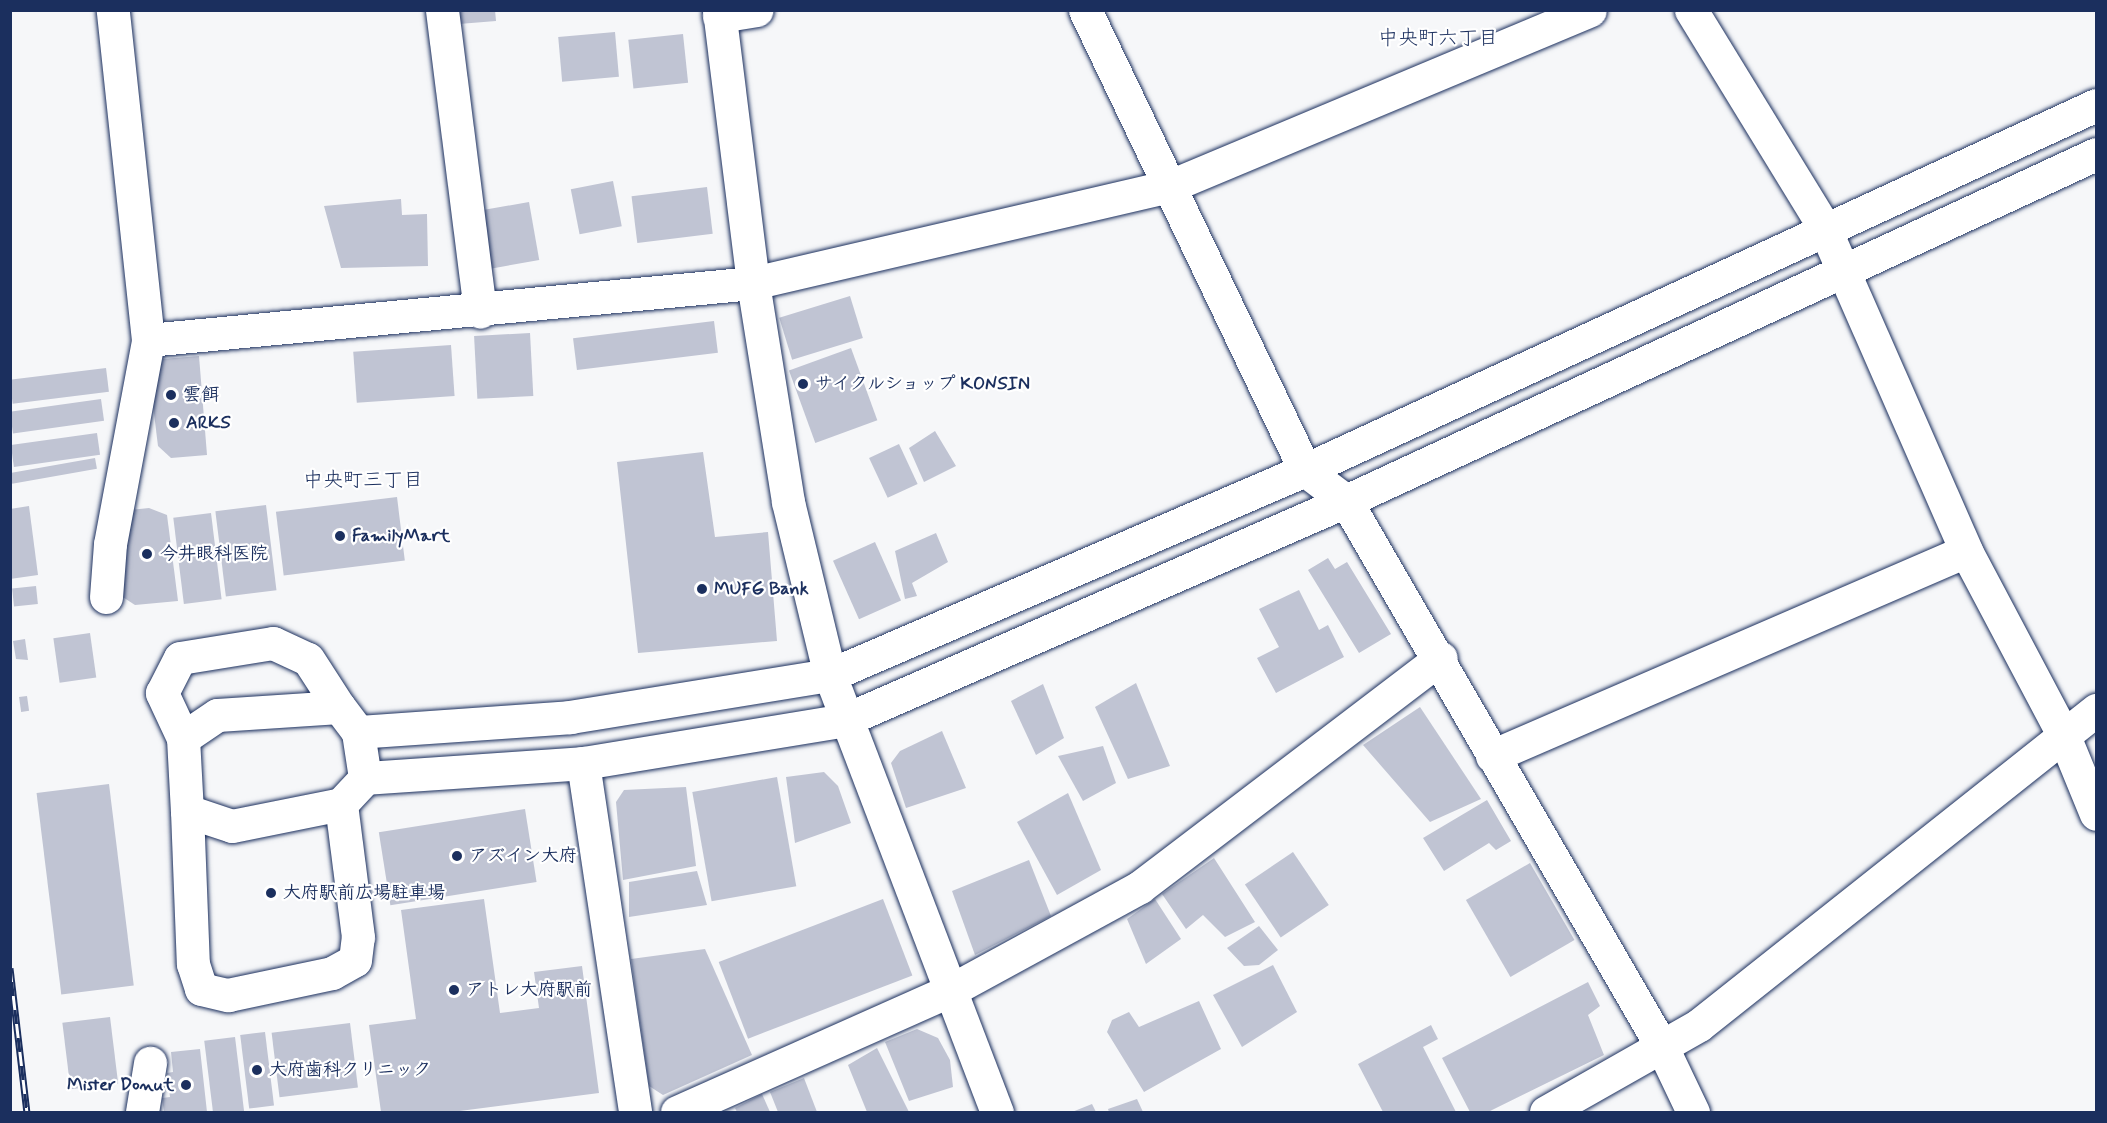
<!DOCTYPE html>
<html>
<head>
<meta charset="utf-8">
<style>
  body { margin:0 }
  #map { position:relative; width:2107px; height:1123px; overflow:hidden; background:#f6f7f9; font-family:Mynerve,"Klee One",sans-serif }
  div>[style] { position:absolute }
  .building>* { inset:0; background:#c0c4d3; transform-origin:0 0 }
  .roads { filter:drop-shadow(0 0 2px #1b2f5e) drop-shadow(0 0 2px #1b2f5e) }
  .street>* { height:33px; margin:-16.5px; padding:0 16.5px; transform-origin:16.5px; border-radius:16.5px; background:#fff }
  .secondary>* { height:33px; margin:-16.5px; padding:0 16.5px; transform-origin:16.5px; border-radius:16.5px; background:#fff }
  .rail>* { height:7px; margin-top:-3.5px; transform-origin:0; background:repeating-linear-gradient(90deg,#fff 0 14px,#1b2f5e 0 28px); box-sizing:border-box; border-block:2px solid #1b2f5e }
  .dots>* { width:16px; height:16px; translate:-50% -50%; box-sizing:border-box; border:3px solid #fff; border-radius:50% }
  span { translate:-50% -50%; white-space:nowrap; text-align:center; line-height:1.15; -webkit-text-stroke:4.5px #fff; paint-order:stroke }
  .poi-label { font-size:18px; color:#1b2f5e; font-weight:700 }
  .left { translate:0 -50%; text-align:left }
  .right { translate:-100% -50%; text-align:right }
  .neighbourhood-label { font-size:20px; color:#1b2f5e }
  .frame { position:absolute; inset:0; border:12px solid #1b2f5e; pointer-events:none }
</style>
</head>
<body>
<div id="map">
  <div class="building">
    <i style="clip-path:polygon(458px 10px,495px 10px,496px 21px,459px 24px)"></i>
    <i style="left:615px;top:32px;width:45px;height:57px;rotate:85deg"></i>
    <i style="left:683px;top:34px;width:49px;height:55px;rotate:84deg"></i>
    <i style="left:613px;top:181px;width:46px;height:43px;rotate:79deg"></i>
    <i style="left:707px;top:187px;width:47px;height:76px;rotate:83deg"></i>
    <i style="clip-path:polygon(401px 199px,402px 215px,427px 214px,428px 266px,341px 268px,324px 206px)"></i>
    <i style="left:529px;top:202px;width:59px;height:48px;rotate:80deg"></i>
    <i style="left:850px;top:296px;width:44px;height:74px;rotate:73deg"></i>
    <i style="left:714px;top:321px;width:32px;height:142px;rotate:83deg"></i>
    <i style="left:530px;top:333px;width:63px;height:56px;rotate:87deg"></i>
    <i style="left:451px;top:345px;width:51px;height:98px;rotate:86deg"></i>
    <i style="left:851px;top:348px;width:77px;height:66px;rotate:70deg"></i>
    <i style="clip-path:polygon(199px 356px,207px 455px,171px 458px,158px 446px,151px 389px,163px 359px)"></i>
    <i style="left:106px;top:368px;width:24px;height:97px;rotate:83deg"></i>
    <i style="left:101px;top:399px;width:22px;height:92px;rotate:82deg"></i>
    <i style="clip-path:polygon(935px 431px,956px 466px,924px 482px,909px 448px)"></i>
    <i style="left:97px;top:433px;width:22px;height:87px;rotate:82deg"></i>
    <i style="left:899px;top:444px;width:44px;height:33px;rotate:65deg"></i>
    <i style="clip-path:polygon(703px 452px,715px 537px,768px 532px,777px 641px,638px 653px,617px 462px)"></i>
    <i style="left:95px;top:458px;width:11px;height:86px;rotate:80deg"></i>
    <i style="left:397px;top:497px;width:64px;height:122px;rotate:83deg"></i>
    <i style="left:266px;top:505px;width:86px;height:51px;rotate:83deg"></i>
    <i style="clip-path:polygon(29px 506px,38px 575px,10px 579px,10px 509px)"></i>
    <i style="clip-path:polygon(149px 508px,167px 515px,178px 601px,135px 605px,115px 592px,130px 510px)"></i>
    <i style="left:211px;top:513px;width:87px;height:38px;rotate:83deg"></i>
    <i style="clip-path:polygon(936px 533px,948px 562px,912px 583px,917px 596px,905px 599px,895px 551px)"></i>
    <i style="left:875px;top:542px;width:64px;height:46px;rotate:66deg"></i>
    <i style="clip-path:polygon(1328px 558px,1335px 569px,1347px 562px,1391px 634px,1359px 653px,1308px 570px)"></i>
    <i style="left:36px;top:586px;width:18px;height:24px;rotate:84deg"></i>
    <i style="clip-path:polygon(1299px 590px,1319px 630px,1328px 625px,1344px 657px,1276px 693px,1257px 658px,1279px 647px,1259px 609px)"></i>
    <i style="left:90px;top:633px;width:45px;height:37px;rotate:82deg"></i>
    <i style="clip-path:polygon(25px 639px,28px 660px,16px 659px,13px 641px)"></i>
    <i style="clip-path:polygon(1136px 683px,1170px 766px,1128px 779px,1095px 707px)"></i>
    <i style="clip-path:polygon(1043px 684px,1064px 738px,1036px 755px,1011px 701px)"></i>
    <i style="left:27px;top:696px;width:15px;height:8px;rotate:82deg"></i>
    <i style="clip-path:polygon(1420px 707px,1481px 799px,1430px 822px,1363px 745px)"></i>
    <i style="clip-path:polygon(942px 731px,966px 788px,906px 808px,891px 763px,900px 751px)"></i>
    <i style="clip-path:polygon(1103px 746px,1116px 783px,1083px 801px,1058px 756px)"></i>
    <i style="clip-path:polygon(824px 772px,838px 786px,851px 823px,795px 843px,786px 777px)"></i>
    <i style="left:777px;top:777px;width:111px;height:86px;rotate:80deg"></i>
    <i style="left:109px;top:784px;width:203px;height:73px;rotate:83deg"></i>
    <i style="clip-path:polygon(686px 787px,696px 866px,623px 880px,616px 802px,624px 790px)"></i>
    <i style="clip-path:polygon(1068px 793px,1101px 870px,1057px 895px,1017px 822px)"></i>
    <i style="clip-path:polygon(1487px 800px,1511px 841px,1496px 850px,1489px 843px,1444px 871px,1423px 838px)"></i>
    <i style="left:525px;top:809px;width:74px;height:148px;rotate:81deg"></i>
    <i style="left:1293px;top:852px;width:64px;height:58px;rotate:56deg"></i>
    <i style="clip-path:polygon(1214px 858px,1255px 922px,1225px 937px,1203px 915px,1186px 929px,1162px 894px)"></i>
    <i style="clip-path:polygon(1029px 860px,1051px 916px,975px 955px,952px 891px)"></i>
    <i style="left:1530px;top:863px;width:89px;height:74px;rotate:60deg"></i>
    <i style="clip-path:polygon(697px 871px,707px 905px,629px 917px,629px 882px)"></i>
    <i style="clip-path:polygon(484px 899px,500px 1013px,539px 1008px,534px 972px,582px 966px,599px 1093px,452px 1112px,381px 1112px,369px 1025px,416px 1019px,401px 910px)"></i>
    <i style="left:883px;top:899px;width:82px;height:176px;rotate:69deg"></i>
    <i style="clip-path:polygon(1155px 899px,1181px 939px,1146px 964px,1127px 919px)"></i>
    <i style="clip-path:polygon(1259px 926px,1278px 950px,1259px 965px,1244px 966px,1227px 948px)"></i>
    <i style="clip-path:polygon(705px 949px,752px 1055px,663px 1095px,649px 1086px,631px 959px)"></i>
    <i style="clip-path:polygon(1273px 965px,1297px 1012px,1242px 1047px,1213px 995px)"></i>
    <i style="clip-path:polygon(1588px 982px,1600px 1006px,1588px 1015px,1604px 1055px,1488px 1112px,1470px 1112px,1442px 1058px)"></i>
    <i style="clip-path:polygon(1199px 1001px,1221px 1049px,1144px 1092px,1107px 1032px,1112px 1020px,1129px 1012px,1139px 1027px)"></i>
    <i style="left:110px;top:1017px;width:67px;height:48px;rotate:83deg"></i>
    <i style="left:350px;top:1023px;width:65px;height:79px;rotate:83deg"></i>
    <i style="clip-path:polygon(1431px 1025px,1438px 1039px,1423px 1047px,1456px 1112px,1383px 1112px,1358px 1064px)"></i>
    <i style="clip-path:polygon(917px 1029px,938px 1038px,950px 1060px,953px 1087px,909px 1101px,885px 1042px)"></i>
    <i style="left:265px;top:1032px;width:74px;height:25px;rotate:83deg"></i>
    <i style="left:235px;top:1037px;width:76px;height:31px;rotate:83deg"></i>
    <i style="clip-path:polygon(877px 1048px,909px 1112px,867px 1112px,848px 1065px)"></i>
    <i style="clip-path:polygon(200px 1049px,207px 1112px,164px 1112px,162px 1098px,170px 1097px,167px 1073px,173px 1072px,171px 1052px)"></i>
    <i style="clip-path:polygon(804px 1078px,817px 1112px,778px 1112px,770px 1092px)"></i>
    <i style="clip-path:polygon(762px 1094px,770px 1112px,737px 1112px,735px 1108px)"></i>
    <i style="clip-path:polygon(1137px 1099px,1143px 1112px,1109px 1112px,1108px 1109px)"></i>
    <i style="clip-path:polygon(1092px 1104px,1096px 1112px,1072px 1112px)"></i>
  </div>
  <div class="roads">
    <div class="street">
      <i style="left:442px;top:10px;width:304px;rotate:82.8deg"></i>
      <i style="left:1085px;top:10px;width:510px;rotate:64.44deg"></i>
      <i style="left:1305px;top:470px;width:51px;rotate:37.1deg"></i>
      <i style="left:1346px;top:501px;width:631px;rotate:59.94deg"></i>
      <i style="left:1662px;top:1047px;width:72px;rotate:64.5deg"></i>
      <i style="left:1691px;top:10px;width:255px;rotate:58.5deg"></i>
      <i style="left:1824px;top:227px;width:354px;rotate:66.3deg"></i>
      <i style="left:719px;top:16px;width:38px;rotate:-9deg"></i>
      <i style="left:148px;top:340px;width:608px;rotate:-5.38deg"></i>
      <i style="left:753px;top:283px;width:428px;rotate:-13.1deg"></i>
      <i style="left:1170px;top:186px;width:455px;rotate:-22.7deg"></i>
      <i style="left:106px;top:597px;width:53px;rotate:-85.7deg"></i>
      <i style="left:110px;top:544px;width:208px;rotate:-79.4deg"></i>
      <i style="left:148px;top:340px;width:332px;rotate:-96.1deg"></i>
      <i style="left:1492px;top:756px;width:516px;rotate:-23.39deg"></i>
      <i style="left:1966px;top:551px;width:209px;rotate:62.1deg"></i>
      <i style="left:2064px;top:736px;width:84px;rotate:67.7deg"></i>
      <i style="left:583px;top:763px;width:353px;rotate:81.5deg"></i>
      <i style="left:142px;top:1112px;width:50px;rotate:-80.7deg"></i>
      <i style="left:677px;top:1112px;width:300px;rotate:-24deg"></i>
      <i style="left:951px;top:990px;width:215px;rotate:-28.6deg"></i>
      <i style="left:1140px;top:887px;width:378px;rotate:-37.3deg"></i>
      <i style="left:1546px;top:1112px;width:176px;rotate:-29.6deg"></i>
      <i style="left:1699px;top:1025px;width:507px;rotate:-38.43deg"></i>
    </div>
    <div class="secondary">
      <i style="left:719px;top:10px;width:275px;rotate:82.9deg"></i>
      <i style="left:753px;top:283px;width:222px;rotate:80.9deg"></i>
      <i style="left:788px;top:502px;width:178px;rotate:76.4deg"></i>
      <i style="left:830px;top:675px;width:468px;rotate:69.1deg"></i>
      <i style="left:358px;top:732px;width:213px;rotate:-4deg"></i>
      <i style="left:570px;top:717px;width:263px;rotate:-9.2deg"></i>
      <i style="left:830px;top:675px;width:517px;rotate:-23.34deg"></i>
      <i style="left:1305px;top:470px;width:871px;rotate:-24.77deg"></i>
      <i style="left:183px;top:738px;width:50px;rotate:-115deg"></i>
      <i style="left:162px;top:693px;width:39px;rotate:-63deg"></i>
      <i style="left:180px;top:658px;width:94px;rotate:-9.2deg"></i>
      <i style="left:273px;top:643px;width:38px;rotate:25deg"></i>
      <i style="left:308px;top:659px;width:57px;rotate:57.1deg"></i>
      <i style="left:365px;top:778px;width:47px;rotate:-98.7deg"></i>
      <i style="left:358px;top:732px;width:31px;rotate:-127deg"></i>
      <i style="left:339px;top:707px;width:122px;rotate:176.2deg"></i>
      <i style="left:217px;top:715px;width:41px;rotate:145.9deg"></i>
      <i style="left:183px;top:738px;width:73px;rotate:86.9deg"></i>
      <i style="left:187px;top:811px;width:47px;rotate:18.4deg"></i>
      <i style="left:232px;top:826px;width:111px;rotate:-11.4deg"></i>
      <i style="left:341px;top:804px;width:35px;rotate:-47deg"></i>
      <i style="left:365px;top:778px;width:219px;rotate:-3.9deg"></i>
      <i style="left:583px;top:763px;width:266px;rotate:-9.3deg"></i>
      <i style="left:845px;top:720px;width:547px;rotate:-23.61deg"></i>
      <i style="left:1346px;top:501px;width:826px;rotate:-24.83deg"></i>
      <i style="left:187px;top:811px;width:153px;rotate:87.8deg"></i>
      <i style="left:193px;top:964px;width:26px;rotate:72deg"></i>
      <i style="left:201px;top:989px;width:28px;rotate:13deg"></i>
      <i style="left:228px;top:995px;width:106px;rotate:-11.9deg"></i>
      <i style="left:332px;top:973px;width:26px;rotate:-29deg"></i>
      <i style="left:355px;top:960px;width:23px;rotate:-83deg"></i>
      <i style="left:358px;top:937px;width:134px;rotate:-97.3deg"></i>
    </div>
  </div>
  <div class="rail">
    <i style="left:10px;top:968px;width:145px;rotate:83.3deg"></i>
  </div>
  <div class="dots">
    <i style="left:803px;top:384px;background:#1b2f5e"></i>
    <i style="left:171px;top:395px;background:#1b2f5e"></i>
    <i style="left:174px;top:423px;background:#1b2f5e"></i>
    <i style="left:340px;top:536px;background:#1b2f5e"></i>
    <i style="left:147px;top:554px;background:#1b2f5e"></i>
    <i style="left:702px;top:589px;background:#1b2f5e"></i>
    <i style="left:457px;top:856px;background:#1b2f5e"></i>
    <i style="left:271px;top:893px;background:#1b2f5e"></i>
    <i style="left:454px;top:990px;background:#1b2f5e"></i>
    <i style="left:257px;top:1070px;background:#1b2f5e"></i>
    <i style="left:186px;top:1085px;background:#1b2f5e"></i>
  </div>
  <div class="poi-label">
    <span class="left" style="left:815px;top:384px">サイクルショップ KONSIN</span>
    <span class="left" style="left:183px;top:395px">雲餌</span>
    <span class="left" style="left:186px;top:423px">ARKS</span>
    <span class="left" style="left:352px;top:536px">FamilyMart</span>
    <span class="left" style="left:160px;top:554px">今井眼科医院</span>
    <span class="left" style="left:714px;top:589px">MUFG Bank</span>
    <span class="left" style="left:469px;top:856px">アズイン大府</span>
    <span class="left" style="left:283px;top:893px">大府駅前広場駐車場</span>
    <span class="left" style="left:466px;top:990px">アトレ大府駅前</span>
    <span class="left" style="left:269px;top:1070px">大府歯科クリニック</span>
    <span class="right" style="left:174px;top:1085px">Mister Donut</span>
  </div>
  <div class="neighbourhood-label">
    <span style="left:1438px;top:38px">中央町六丁目</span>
    <span style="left:363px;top:480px">中央町三丁目</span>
  </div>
  <div class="frame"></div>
</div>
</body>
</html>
